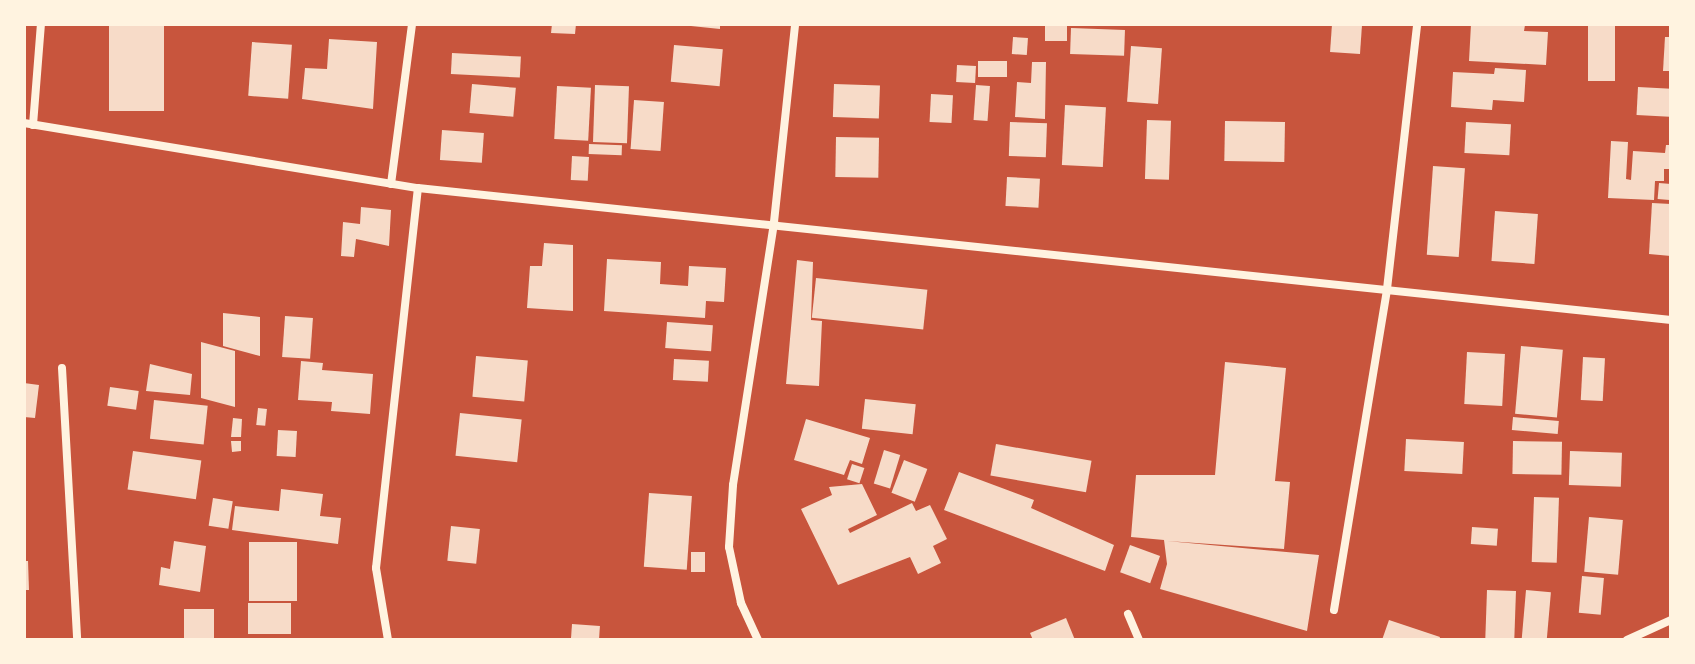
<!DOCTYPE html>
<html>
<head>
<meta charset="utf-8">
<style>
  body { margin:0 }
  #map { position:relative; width:1695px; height:664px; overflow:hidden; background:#c8553d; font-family:Arial,sans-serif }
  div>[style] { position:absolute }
  .building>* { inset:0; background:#f7dbc8; transform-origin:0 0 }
  .minor>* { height:8px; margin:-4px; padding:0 4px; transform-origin:4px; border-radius:4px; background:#fff3e0 }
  span { translate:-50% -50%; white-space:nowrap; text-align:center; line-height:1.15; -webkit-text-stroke:8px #fff3e0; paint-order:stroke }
  .frame { position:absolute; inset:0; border:26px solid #fff3e0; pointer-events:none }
</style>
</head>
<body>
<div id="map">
  <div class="building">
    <i style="left:109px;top:24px;width:55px;height:87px"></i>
    <i style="clip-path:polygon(552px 24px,576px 24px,575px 34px,551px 33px)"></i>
    <i style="clip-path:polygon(691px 24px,720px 24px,720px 29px,691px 26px)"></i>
    <i style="left:1045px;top:24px;width:22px;height:17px"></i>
    <i style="left:1332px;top:24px;width:30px;height:28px;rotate:4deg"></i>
    <i style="clip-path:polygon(1471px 24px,1525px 25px,1524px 31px,1548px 32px,1546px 65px,1469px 61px)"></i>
    <i style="left:1588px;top:24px;width:27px;height:57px"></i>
    <i style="left:1071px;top:28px;width:54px;height:26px;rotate:2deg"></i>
    <i style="left:1013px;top:37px;width:15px;height:17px;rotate:4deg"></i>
    <i style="clip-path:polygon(1665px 37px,1671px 37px,1671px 71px,1663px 71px)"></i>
    <i style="clip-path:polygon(329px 39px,377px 42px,373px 109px,302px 99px,305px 68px,327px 69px)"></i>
    <i style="left:252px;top:42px;width:40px;height:54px;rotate:4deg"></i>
    <i style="left:674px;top:45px;width:49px;height:37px;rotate:5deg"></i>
    <i style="left:1131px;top:46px;width:31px;height:56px;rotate:4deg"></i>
    <i style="left:452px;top:53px;width:69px;height:21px;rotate:3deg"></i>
    <i style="left:978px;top:61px;width:29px;height:16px"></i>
    <i style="clip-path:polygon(1032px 62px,1046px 62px,1045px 119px,1015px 117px,1017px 82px,1031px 83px)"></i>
    <i style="left:957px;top:65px;width:19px;height:17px;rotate:3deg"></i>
    <i style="clip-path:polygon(1495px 68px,1526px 70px,1524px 102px,1493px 100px,1492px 110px,1451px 107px,1453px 72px,1494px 74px)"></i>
    <i style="left:472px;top:84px;width:44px;height:29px;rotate:5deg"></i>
    <i style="left:834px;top:84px;width:46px;height:33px;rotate:2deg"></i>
    <i style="left:595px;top:85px;width:34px;height:57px;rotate:2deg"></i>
    <i style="left:976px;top:85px;width:14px;height:35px;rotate:4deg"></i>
    <i style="left:557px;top:86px;width:34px;height:53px;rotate:3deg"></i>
    <i style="left:1638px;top:87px;width:33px;height:28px;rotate:3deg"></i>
    <i style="left:931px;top:94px;width:22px;height:28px;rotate:3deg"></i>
    <i style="left:634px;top:100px;width:30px;height:49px;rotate:4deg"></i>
    <i style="left:1065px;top:105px;width:41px;height:60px;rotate:3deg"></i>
    <i style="left:1147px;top:120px;width:24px;height:59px;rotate:2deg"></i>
    <i style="left:1225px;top:121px;width:60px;height:40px;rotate:1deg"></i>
    <i style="left:1010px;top:122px;width:37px;height:34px;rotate:2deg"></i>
    <i style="left:1466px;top:122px;width:45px;height:31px;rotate:3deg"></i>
    <i style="left:442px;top:130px;width:42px;height:30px;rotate:4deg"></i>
    <i style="left:836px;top:137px;width:43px;height:40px;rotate:1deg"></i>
    <i style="clip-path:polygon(1611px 141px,1628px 142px,1626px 179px,1631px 180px,1633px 151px,1665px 153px,1666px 145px,1671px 145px,1671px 169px,1664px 169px,1664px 181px,1655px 181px,1654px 200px,1608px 198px)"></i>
    <i style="left:589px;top:144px;width:33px;height:10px;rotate:2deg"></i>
    <i style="left:572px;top:156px;width:17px;height:24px;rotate:3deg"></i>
    <i style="left:1433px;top:166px;width:32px;height:89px;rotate:4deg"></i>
    <i style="left:1007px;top:177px;width:33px;height:29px;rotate:3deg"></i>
    <i style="left:1659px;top:183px;width:12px;height:16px;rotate:5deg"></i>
    <i style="clip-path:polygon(1652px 203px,1671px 204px,1671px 256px,1649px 254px)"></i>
    <i style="clip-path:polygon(361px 207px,391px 210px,389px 246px,356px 239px,354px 257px,341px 256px,343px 222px,360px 224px)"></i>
    <i style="left:1495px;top:211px;width:43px;height:50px;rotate:4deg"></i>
    <i style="clip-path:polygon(544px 243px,573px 245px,573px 311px,527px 308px,530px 266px,542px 266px)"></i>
    <i style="clip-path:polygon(607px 259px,661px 262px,660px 284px,688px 286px,689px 266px,726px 268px,724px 302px,706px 301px,705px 318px,604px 311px)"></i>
    <i style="clip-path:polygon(797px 260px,813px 262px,811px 320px,822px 321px,819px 386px,786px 384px)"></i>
    <i style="left:816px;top:278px;width:112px;height:40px;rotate:6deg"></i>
    <i style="clip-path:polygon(223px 313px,260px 317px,260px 356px,223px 346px)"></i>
    <i style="left:285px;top:316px;width:28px;height:41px;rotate:4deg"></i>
    <i style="left:667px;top:322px;width:46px;height:26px;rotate:4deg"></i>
    <i style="clip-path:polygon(201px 342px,235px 351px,235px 407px,201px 398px)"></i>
    <i style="left:1521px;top:346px;width:42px;height:68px;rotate:5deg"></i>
    <i style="left:1467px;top:352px;width:38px;height:52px;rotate:3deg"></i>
    <i style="left:476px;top:356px;width:52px;height:41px;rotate:5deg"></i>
    <i style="left:1583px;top:357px;width:22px;height:43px;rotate:3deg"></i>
    <i style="left:674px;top:359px;width:35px;height:21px;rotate:3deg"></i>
    <i style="clip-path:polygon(301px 361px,323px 363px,322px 370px,373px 374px,370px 414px,331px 411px,332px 402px,298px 400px)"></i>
    <i style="clip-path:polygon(1225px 362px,1286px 368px,1275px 481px,1290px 482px,1284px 549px,1167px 541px,1319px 555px,1307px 631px,1160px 589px,1167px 564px,1164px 540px,1131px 537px,1136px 475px,1215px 475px)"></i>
    <i style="clip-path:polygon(150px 364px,192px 374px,190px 395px,146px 391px)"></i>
    <i style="clip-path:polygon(24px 383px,39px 385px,35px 418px,24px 417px)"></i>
    <i style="left:110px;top:387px;width:29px;height:19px;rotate:8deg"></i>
    <i style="left:865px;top:399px;width:51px;height:30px;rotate:6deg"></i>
    <i style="left:154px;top:400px;width:54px;height:39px;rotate:6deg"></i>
    <i style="left:258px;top:408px;width:9px;height:17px;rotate:6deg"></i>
    <i style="left:460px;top:413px;width:62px;height:43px;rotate:6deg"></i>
    <i style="left:1513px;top:417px;width:46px;height:13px;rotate:5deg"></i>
    <i style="clip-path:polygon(233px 418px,242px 419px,241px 437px,231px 437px)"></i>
    <i style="clip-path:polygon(806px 419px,870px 438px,862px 464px,850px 460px,844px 475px,794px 460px)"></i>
    <i style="left:278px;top:430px;width:19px;height:26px;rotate:3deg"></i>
    <i style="left:1406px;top:439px;width:58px;height:32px;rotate:3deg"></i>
    <i style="clip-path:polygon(231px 441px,241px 441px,241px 451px,232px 452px)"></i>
    <i style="left:1513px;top:441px;width:49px;height:33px;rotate:1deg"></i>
    <i style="left:996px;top:444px;width:97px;height:32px;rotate:10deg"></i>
    <i style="left:884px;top:450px;width:17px;height:35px;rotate:17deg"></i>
    <i style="left:133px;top:451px;width:69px;height:39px;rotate:8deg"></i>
    <i style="left:1570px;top:451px;width:52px;height:34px;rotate:2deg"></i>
    <i style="left:904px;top:460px;width:25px;height:35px;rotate:21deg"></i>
    <i style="left:852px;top:464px;width:13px;height:16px;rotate:18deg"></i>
    <i style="clip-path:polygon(959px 472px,1034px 500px,1031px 508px,1114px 545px,1105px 571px,944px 510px)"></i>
    <i style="clip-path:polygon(862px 484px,877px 515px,848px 529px,850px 533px,912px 503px,916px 511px,930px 505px,947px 539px,933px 546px,941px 563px,918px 574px,910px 557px,838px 585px,801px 509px,832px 495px,829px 487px)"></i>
    <i style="clip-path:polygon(281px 489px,323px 494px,320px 516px,341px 518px,338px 544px,232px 530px,235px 506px,279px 511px)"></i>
    <i style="left:649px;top:493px;width:43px;height:74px;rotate:4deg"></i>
    <i style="left:1534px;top:497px;width:25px;height:65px;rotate:2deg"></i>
    <i style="left:213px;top:498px;width:20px;height:28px;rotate:9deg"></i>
    <i style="left:1589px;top:517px;width:34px;height:55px;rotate:5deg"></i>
    <i style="left:451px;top:526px;width:29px;height:35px;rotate:6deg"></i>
    <i style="left:1472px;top:527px;width:26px;height:17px;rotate:4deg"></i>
    <i style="clip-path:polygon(174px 541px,206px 546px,200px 592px,159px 585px,161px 567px,170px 569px)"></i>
    <i style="left:249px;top:542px;width:48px;height:59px"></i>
    <i style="left:1130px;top:545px;width:32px;height:29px;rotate:20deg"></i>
    <i style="left:691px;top:552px;width:14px;height:20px"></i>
    <i style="clip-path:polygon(24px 561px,28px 561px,29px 590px,24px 590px)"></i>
    <i style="left:1582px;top:576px;width:22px;height:37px;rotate:5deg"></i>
    <i style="left:1487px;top:590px;width:29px;height:50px;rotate:2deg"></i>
    <i style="left:1526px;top:590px;width:25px;height:50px;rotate:5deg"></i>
    <i style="left:248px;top:603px;width:43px;height:31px"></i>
    <i style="left:184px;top:609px;width:30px;height:31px"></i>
    <i style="clip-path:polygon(1066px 618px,1075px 640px,1033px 640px,1030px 633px)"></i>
    <i style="clip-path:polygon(1389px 620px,1440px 637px,1439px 640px,1382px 640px)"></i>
    <i style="left:572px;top:624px;width:28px;height:16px;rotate:4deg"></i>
  </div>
  <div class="minor">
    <i style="left:24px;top:123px;width:399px;rotate:9.4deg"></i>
    <i style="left:418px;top:188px;width:1260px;rotate:6.01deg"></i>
    <i style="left:33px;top:125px;width:101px;rotate:-85.5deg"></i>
    <i style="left:391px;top:184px;width:161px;rotate:-82.5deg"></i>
    <i style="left:62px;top:368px;width:272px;rotate:86.8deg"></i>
    <i style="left:1334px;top:610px;width:325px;rotate:-80.6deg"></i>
    <i style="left:1387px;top:289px;width:267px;rotate:-83.5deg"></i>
    <i style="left:1128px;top:614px;width:28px;rotate:67deg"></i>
    <i style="left:388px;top:640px;width:73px;rotate:-99.5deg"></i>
    <i style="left:376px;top:568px;width:382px;rotate:-83.7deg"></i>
    <i style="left:758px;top:640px;width:41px;rotate:-114.7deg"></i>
    <i style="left:741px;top:603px;width:57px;rotate:-102.1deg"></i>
    <i style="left:729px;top:547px;width:62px;rotate:-86.3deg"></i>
    <i style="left:733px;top:485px;width:266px;rotate:-81.1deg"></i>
    <i style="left:774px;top:222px;width:199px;rotate:-83.9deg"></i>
    <i style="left:1627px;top:640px;width:48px;rotate:-24.4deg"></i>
  </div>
  <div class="frame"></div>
</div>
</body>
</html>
